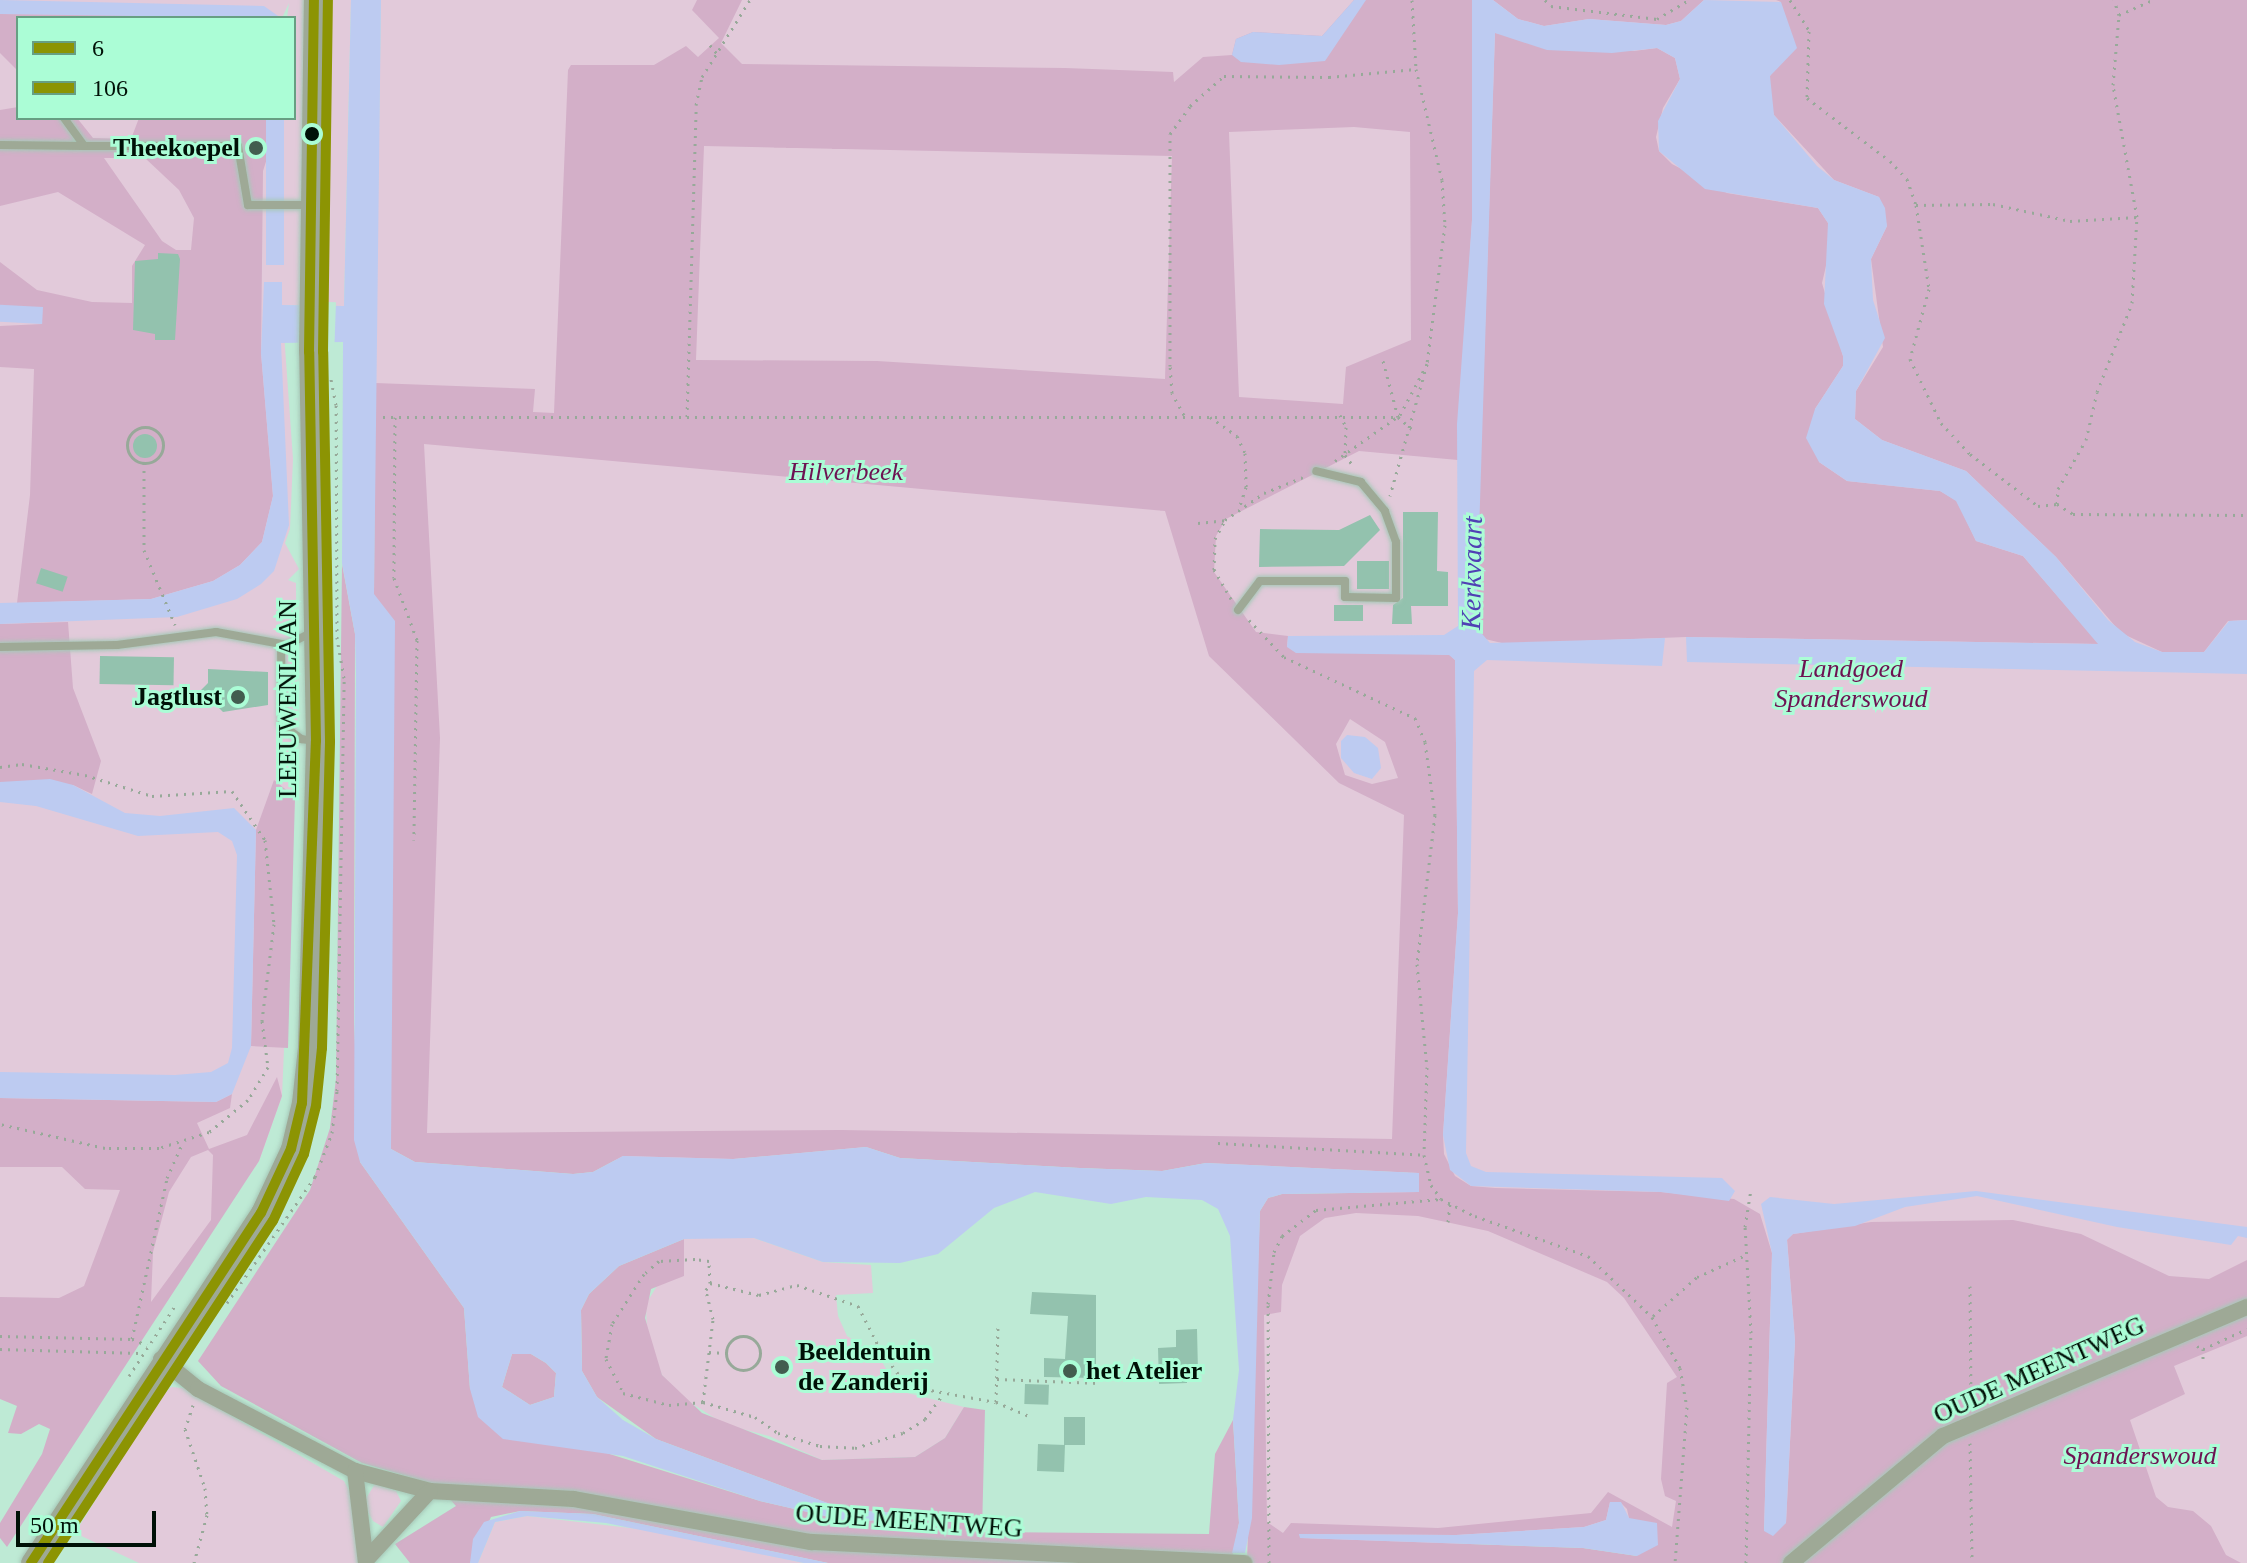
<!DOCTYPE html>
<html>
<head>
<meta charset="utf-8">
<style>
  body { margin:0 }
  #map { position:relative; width:2247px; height:1563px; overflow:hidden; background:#beead5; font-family:Georgia,serif }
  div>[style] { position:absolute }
  .green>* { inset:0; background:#e2cada }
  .forest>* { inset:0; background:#d3afc8 }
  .water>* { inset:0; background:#bdcbf1; transform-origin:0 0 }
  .pier>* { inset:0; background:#beead5; transform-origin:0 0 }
  .building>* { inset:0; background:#93c2ae; transform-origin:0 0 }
  .round { border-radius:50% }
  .path>* { height:3px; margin-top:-1.5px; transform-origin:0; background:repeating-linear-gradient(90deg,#97a999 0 2px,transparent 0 8px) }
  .path>.ring { margin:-1.5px; padding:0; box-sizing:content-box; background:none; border:3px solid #97a999; border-radius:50% }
  .roads { filter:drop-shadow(0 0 2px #a7c8b8) drop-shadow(0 0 2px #a7c8b8) }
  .service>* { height:8px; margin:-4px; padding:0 4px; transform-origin:4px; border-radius:4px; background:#9ea996 }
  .minor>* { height:16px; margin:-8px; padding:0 8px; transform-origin:8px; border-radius:8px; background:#9ea996 }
  .tertiary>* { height:20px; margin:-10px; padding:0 10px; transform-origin:10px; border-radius:10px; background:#9ea996 }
  .bus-1>* { height:10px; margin:-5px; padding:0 5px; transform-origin:5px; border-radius:5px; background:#8c9403 }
  .bus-2>* { height:10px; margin:-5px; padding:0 5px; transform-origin:5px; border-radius:5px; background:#8c9403 }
  .dots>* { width:22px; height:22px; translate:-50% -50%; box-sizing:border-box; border:4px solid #abfdd6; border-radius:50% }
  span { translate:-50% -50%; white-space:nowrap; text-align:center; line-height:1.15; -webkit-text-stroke:6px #abfdd6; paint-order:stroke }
  .poi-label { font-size:26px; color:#001107; font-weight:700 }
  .right { translate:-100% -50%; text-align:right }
  .left { translate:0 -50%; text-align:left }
  .park-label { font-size:26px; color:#6d1252; font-style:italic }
  .street-label { font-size:26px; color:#001107 }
  .water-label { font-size:28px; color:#5040b4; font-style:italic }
  .legend { position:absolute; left:16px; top:16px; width:280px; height:104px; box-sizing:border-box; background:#abfdd6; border:2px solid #679f83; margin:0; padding:10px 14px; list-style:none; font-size:24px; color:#001107 }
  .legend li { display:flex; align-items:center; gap:16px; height:40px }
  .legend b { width:40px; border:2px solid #679f83 }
  .scale { position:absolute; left:16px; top:1511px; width:140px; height:36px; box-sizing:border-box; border:4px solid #001107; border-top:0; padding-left:10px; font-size:24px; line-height:28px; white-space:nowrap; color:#001107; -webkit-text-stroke:6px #abfdd6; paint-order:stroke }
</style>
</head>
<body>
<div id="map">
  <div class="green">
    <i style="clip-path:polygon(evenodd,0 0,351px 0,344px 306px,282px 305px,293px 459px,290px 529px,285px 543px,299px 569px,288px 580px,296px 583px,297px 745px,282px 1096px,259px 1161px,150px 1322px,0 1318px,0 0,289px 3px,287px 18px,294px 18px,294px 118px,18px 118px,18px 18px,282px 18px,289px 3px)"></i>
    <i style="clip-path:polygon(381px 0,2247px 0,2247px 1279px,1786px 1523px,1247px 1557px,1258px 1240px,1419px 1173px,866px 1147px,733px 1159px,415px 1162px,375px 391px)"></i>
    <i style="clip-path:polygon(719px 1236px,754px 1238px,823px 1262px,871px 1265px,873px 1293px,836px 1295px,838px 1316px,847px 1336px,878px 1355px,899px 1391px,964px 1407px,945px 1438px,915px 1457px,822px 1460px,769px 1436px,724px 1424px,682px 1397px,662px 1375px,647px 1336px,646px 1304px,660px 1281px,683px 1276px,684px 1239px)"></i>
    <i style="clip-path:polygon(2247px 1300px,2247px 1563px,1771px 1563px)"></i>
    <i style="clip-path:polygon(171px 1387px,183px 1388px,344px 1481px,351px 1494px,360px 1563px,139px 1563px,75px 1533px,155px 1404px)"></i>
    <i style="clip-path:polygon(375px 1484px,396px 1491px,401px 1501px,383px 1527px,373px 1521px,363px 1503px)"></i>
    <i style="clip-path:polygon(527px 1516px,656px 1531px,804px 1563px,478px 1563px,495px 1522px)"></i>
  </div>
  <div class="forest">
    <i style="clip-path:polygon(evenodd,697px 0,742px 0,721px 43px,742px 64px,1065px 68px,1173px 72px,1174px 82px,1203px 57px,1232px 55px,1236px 39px,1253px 32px,1322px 36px,1354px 0,1472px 0,1472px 220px,1458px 460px,1359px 451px,1226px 519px,1216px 536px,1214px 572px,1256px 632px,1288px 636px,1287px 647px,1450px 655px,1455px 660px,1458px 913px,1443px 1135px,1444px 1154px,1455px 1176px,1471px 1186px,1495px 1188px,1661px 1192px,1734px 1199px,1760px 1214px,1772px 1253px,1764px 1531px,1786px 1523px,1795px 1341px,1787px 1239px,1793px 1234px,1871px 1222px,2013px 1220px,2081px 1234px,2169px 1276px,2209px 1279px,2247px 1260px,2247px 1336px,2174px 1366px,2185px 1394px,2130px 1420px,2156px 1497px,2168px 1507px,2193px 1511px,2211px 1526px,2226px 1555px,2241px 1563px,1247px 1563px,1260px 1211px,1268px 1198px,1282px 1194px,1418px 1192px,1418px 1173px,1206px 1163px,1162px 1171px,1080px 1168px,900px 1158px,866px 1147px,733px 1159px,623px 1156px,593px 1172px,573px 1174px,415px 1162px,391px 1149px,374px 594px,375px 383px,535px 389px,533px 412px,554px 413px,568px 70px,571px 65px,654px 65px,686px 46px,698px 57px,719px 38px,692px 10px,697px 0,1354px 127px,1410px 132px,1411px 340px,1346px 367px,1343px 404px,1239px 397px,1229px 132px,1354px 127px,697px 0,704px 146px,1172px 156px,1165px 379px,877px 361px,696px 360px,704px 146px,697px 0,424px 444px,1165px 511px,1209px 656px,1339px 783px,1404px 815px,1392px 1139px,841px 1130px,427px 1133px,440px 738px,424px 444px,697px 0,1350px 719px,1385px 742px,1398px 778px,1372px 784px,1345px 775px,1336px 744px,1350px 719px,697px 0,1356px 1213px,1418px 1216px,1488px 1231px,1607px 1282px,1624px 1298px,1677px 1377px,1667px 1383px,1661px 1479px,1665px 1496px,1676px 1501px,1672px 1527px,1608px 1492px,1591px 1513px,1438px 1528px,1291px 1523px,1283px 1533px,1267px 1522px,1264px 1315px,1281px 1312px,1282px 1285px,1300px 1236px,1325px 1218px,1356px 1213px,697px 0,1610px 1502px,1620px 1502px,1627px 1509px,1637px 1556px,1583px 1548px,1301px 1538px,1299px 1534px,1456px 1535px,1584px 1527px,1606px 1520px,1610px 1502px)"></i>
    <i style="clip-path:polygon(1493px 0,1704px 0,1681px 21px,1666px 25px,1589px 19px,1544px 26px,1518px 19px)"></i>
    <i style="clip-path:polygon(1776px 0,2247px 0,2247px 620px,2228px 621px,2204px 652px,2162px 652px,2121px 633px,2056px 557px,1966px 471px,1882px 440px,1855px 419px,1856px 391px,1883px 347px,1871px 259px,1887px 226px,1879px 197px,1834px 180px,1774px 115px,1768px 96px,1770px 76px,1779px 61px,1781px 2px)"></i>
    <i style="clip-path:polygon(0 14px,148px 15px,258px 18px,18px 18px,18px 71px,0 53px)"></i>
    <i style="clip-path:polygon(1495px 33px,1634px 51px,1657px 48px,1675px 58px,1680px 79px,1663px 108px,1656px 137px,1659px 151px,1672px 164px,1727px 193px,1818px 208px,1828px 223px,1830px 249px,1822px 283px,1843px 356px,1843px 366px,1815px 409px,1819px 462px,1847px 481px,1940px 491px,1957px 501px,1976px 541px,2023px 556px,2099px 644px,1686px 637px,1506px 644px,1481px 638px,1475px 623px)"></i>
    <i style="clip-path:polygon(evenodd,18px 107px,18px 118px,77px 118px,93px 138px,131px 139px,139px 118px,266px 118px,269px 152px,263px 171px,261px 353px,273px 496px,262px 542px,240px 565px,213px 581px,151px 599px,17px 603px,30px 495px,34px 369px,0 367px,0 326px,42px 324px,42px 307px,0 310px,0 262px,37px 290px,92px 302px,132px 303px,132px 266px,145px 245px,58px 192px,0 206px,0 110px,18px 107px,104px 158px,145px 158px,179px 190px,194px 218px,191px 250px,176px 250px,162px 241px,104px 158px)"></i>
    <i style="clip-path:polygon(342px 564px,355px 634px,354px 1022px,360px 1162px,464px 1308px,470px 1389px,600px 1451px,760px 1501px,847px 1521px,891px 1520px,897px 1513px,846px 1510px,656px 1439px,597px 1397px,582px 1371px,581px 1310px,589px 1294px,619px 1266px,684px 1239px,684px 1276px,651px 1289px,645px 1318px,662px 1375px,702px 1413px,822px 1460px,915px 1457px,945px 1438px,964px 1407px,985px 1410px,982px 1532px,1209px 1534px,1215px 1454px,1233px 1420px,1239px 1523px,1231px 1563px,828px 1563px,593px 1514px,520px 1511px,491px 1517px,470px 1563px,410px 1563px,395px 1544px,456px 1506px,437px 1485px,362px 1463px,221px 1386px,198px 1361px,310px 1190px,330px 1128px,336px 1079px)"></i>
    <i style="clip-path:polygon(68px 622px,73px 688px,101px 761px,92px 794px,73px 785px,0 782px,0 624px)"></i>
    <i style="clip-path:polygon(274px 780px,295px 797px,288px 1048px,251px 1046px,256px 830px)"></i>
    <i style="clip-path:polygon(evenodd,277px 1077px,282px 1096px,259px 1161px,7px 1547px,0 1538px,0 1523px,42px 1454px,50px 1429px,39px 1424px,21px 1434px,8px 1433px,17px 1406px,0 1399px,0 1297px,59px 1298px,84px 1286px,120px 1190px,85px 1189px,62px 1167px,0 1167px,0 1098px,216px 1102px,232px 1094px,230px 1108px,197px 1123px,209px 1149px,247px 1135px,277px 1077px,208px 1150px,213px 1155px,211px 1220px,151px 1302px,153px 1252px,169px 1192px,191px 1157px,208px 1150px)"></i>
    <i style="clip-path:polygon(512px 1354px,531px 1354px,546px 1363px,556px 1373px,554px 1397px,530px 1405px,502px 1387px)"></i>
  </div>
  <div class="water">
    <i style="clip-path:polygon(0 0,264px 6px,281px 18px,0 14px)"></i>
    <i style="clip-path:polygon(evenodd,351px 0,381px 0,374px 594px,395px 621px,391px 1149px,415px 1162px,573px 1174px,593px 1172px,623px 1156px,733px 1159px,866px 1147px,900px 1158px,1080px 1168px,1162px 1171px,1206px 1163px,1419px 1173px,1419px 1192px,1282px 1194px,1268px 1198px,1260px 1211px,1252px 1518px,1245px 1553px,1232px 1553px,1239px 1523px,1233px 1420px,1239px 1370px,1230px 1236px,1218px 1209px,1202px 1200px,1146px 1197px,1111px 1204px,1035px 1192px,994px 1208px,938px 1254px,900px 1263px,823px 1262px,754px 1238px,684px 1239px,619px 1266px,589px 1294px,581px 1310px,582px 1371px,597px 1397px,623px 1420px,656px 1439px,846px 1510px,898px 1513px,891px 1520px,847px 1521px,760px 1501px,623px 1456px,503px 1439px,478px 1417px,470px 1389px,464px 1308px,360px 1162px,354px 1140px,356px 674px,355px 634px,342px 563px,343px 342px,281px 343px,289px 525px,274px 571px,261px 584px,237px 599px,177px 617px,0 624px,0 603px,151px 599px,213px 581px,240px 565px,262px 542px,273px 496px,261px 353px,264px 282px,282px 282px,282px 305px,344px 306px,351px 0,512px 1354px,531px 1354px,546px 1363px,556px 1373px,554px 1397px,530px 1405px,502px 1387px,512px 1354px)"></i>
    <i style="clip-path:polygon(1354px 0,1366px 0,1325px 61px,1279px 65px,1241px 62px,1232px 55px,1236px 39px,1253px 32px,1322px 36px)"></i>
    <i style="clip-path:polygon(1472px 0,1493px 0,1518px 19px,1544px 26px,1589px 19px,1666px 25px,1681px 21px,1704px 0,1781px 2px,1797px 48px,1770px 76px,1774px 115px,1817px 166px,1834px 180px,1879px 197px,1885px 208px,1887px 226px,1871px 259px,1873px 300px,1885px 338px,1856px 391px,1855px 419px,1882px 440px,1966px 471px,2056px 557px,2108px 620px,2135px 642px,2162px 652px,2204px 652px,2229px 621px,2247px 620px,2247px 674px,1687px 662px,1686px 637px,2098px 644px,2023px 556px,1976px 541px,1956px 501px,1940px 491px,1847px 481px,1819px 462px,1806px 438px,1815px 409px,1843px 366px,1843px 356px,1824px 304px,1828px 223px,1818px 208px,1705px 189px,1659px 151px,1658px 121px,1680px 79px,1675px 58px,1657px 48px,1612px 53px,1547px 50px,1495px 33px,1476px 627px,1490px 643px,1665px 638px,1662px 666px,1487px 660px,1474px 671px,1466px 1153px,1471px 1166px,1486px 1172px,1722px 1178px,1735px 1191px,1729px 1201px,1661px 1192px,1471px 1186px,1450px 1170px,1443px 1135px,1458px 913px,1455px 660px,1449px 655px,1296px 653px,1287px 647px,1288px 636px,1444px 635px,1458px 626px,1457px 424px,1472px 220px)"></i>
    <i style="left:266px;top:118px;width:18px;height:147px"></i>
    <i style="left:43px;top:307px;width:17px;height:43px;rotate:93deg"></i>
    <i style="clip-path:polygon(1347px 735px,1365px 737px,1378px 748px,1381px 768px,1372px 779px,1354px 773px,1341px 758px,1341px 741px)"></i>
    <i style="clip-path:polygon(50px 779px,73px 785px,125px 813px,160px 816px,234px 808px,256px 830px,251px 1046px,232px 1094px,216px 1102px,0 1098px,0 1072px,175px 1075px,211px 1072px,228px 1063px,232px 1048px,237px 855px,232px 841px,218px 832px,138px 836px,36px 806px,0 802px,0 782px)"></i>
    <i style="clip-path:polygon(1976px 1191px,2247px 1227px,2247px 1238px,2238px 1236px,2231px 1245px,2117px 1227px,1977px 1196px,1905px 1207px,1855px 1226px,1793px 1234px,1787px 1240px,1795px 1341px,1786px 1523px,1773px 1536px,1764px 1531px,1772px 1253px,1761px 1204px,1770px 1197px,1834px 1204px)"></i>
    <i style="clip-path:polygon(1610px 1502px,1621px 1502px,1629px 1518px,1657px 1523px,1658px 1545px,1637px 1556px,1583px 1548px,1300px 1538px,1299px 1534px,1456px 1535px,1584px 1527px,1606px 1520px)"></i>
    <i style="clip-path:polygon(520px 1511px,593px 1514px,828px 1563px,804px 1563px,606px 1523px,527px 1516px,495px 1522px,478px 1563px,470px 1563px,473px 1539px,484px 1522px)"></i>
  </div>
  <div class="pier">
    <i style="left:300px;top:301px;width:36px;height:45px;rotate:2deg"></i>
  </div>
  <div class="building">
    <i style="clip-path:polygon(158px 253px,178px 254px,180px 259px,175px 340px,155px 340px,155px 334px,133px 330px,135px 261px,158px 259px)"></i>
    <i class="round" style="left:133px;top:434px;width:24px;height:24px"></i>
    <i style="clip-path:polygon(1403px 512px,1438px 512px,1437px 571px,1448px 572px,1448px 606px,1411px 606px,1412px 624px,1392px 624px,1393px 605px,1403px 598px)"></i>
    <i style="clip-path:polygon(1370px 515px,1380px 530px,1344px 566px,1259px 567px,1260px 529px,1339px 530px)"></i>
    <i style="left:1357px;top:561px;width:32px;height:28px"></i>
    <i style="left:41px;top:568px;width:28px;height:16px;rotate:18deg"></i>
    <i style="left:1334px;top:605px;width:29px;height:16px"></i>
    <i style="left:100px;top:656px;width:74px;height:28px;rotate:1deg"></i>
    <i style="clip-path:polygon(208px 669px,268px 672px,268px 705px,223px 712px,201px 690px,208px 683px)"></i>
    <i style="clip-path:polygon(1032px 1292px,1096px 1295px,1096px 1378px,1044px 1377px,1044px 1358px,1065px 1359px,1068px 1316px,1030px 1314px)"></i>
    <i style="clip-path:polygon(1197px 1329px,1198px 1372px,1187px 1372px,1187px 1383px,1159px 1384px,1158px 1348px,1176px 1347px,1176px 1330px)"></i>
    <i style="left:1025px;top:1384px;width:24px;height:20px;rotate:2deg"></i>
    <i style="left:1064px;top:1417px;width:21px;height:28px"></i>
    <i style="left:1038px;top:1444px;width:27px;height:27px;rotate:2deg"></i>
  </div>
  <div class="path">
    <i style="left:1412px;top:0;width:69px;rotate:86.7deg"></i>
    <i style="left:1416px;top:69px;width:114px;rotate:76.8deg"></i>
    <i style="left:1442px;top:180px;width:45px;rotate:86.2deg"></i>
    <i style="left:1445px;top:225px;width:140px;rotate:97.4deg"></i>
    <i style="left:1545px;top:0;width:8px;rotate:45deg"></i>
    <i style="left:1551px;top:6px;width:107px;rotate:7deg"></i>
    <i style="left:1657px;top:19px;width:37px;rotate:-31deg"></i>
    <i style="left:1790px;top:0;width:36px;rotate:58deg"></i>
    <i style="left:1809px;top:31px;width:67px;rotate:91.7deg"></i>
    <i style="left:1807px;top:98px;width:104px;rotate:37.2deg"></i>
    <i style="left:1890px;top:161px;width:25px;rotate:47deg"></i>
    <i style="left:1907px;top:179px;width:28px;rotate:71deg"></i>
    <i style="left:1916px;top:205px;width:85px;rotate:81.2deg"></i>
    <i style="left:1929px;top:289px;width:73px;rotate:105.2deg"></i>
    <i style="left:1910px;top:359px;width:71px;rotate:64.2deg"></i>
    <i style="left:1941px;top:423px;width:42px;rotate:46.9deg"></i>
    <i style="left:1970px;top:454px;width:86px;rotate:37.4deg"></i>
    <i style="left:2038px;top:506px;width:19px;rotate:-6deg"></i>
    <i style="left:2057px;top:504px;width:19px;rotate:32deg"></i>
    <i style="left:2073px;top:514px;width:174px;rotate:0.3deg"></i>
    <i style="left:2119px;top:15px;width:37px;rotate:-24deg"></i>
    <i style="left:710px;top:45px;width:14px;rotate:51deg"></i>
    <i style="left:1916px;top:205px;width:77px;rotate:-0.7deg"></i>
    <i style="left:1993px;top:204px;width:79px;rotate:12.4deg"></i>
    <i style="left:2070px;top:221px;width:67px;rotate:-3.4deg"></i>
    <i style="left:1184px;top:415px;width:25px;rotate:-119deg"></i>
    <i style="left:1172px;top:393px;width:27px;rotate:-94deg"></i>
    <i style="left:1170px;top:366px;width:232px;rotate:-90deg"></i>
    <i style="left:1170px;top:134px;width:34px;rotate:-54deg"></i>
    <i style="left:1190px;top:106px;width:45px;rotate:-41.4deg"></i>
    <i style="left:1224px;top:76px;width:105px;rotate:0.5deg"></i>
    <i style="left:1329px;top:77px;width:87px;rotate:-5.3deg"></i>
    <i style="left:1340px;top:415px;width:13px;rotate:63deg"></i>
    <i style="left:1346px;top:427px;width:28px;rotate:92deg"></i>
    <i style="left:1345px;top:455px;width:15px;rotate:53deg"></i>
    <i style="left:383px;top:417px;width:1015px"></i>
    <i style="left:1398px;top:417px;width:62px;rotate:-104.9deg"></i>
    <i style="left:395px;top:417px;width:161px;rotate:90.4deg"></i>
    <i style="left:394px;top:578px;width:66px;rotate:69.6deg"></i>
    <i style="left:417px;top:640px;width:200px;rotate:90.9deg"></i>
    <i style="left:687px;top:417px;width:312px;rotate:-88.3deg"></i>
    <i style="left:696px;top:105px;width:29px;rotate:-78deg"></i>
    <i style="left:702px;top:77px;width:91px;rotate:-58.1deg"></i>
    <i style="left:1210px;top:417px;width:33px;rotate:35deg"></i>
    <i style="left:1237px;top:436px;width:19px;rotate:65deg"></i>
    <i style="left:1245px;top:453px;width:34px;rotate:88deg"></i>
    <i style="left:1246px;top:487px;width:23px;rotate:108deg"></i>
    <i style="left:1398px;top:417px;width:20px;rotate:41deg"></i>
    <i class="ring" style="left:127px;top:427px;width:33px;height:33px"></i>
    <i style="left:1335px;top:461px;width:80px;rotate:-35.3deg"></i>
    <i style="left:1400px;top:415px;width:58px;rotate:-62.1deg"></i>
    <i style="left:1427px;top:364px;width:137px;rotate:105.7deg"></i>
    <i style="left:144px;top:463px;width:87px;rotate:90deg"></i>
    <i style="left:144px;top:550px;width:81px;rotate:67.5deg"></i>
    <i style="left:2057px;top:504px;width:15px;rotate:-86deg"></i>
    <i style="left:2058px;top:489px;width:56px;rotate:-60.3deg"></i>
    <i style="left:2086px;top:440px;width:49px;rotate:-77.1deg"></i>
    <i style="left:2097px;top:392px;width:96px;rotate:-68.5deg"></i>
    <i style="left:2132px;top:303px;width:86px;rotate:-86.7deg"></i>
    <i style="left:2137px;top:217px;width:134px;rotate:-100.3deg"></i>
    <i style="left:2113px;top:85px;width:70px;rotate:-85.1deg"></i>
    <i style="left:2119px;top:15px;width:16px;rotate:-108deg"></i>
    <i style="left:1198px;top:523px;width:27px;rotate:-6deg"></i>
    <i style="left:1231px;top:599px;width:34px;rotate:-120deg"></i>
    <i style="left:1214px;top:570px;width:31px;rotate:-88deg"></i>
    <i style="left:1215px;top:539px;width:21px;rotate:-62deg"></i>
    <i style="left:1225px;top:520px;width:47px;rotate:-34.7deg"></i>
    <i style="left:1264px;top:493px;width:42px;rotate:-22.3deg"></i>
    <i style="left:1249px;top:620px;width:51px;rotate:46.6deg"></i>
    <i style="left:1284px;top:657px;width:145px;rotate:25deg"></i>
    <i style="left:1415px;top:718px;width:26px;rotate:67deg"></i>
    <i style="left:1425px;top:742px;width:74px;rotate:82.2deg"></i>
    <i style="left:1435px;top:815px;width:150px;rotate:96.9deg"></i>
    <i style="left:1417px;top:964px;width:103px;rotate:84.5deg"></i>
    <i style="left:1427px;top:1067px;width:88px;rotate:92deg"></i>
    <i style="left:1424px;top:1155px;width:31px;rotate:77deg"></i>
    <i style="left:1431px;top:1185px;width:17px;rotate:54deg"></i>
    <i style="left:1441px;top:1199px;width:38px;rotate:27deg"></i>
    <i style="left:1475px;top:1216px;width:120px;rotate:19.5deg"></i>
    <i style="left:1588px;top:1256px;width:88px;rotate:43.6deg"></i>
    <i style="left:1652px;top:1317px;width:58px;rotate:61.2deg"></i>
    <i style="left:1680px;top:1368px;width:40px;rotate:80deg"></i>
    <i style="left:1687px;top:1407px;width:156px;rotate:94.4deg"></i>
    <i style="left:0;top:767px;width:22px;rotate:-8deg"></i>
    <i style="left:22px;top:764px;width:64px;rotate:9.9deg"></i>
    <i style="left:85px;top:775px;width:70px;rotate:17.4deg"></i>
    <i style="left:152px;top:796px;width:80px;rotate:-3.6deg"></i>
    <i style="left:232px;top:791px;width:59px;rotate:56deg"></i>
    <i style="left:265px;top:840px;width:84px;rotate:83.9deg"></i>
    <i style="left:274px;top:924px;width:98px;rotate:97.1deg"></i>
    <i style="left:262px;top:1021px;width:46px;rotate:82.6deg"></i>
    <i style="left:268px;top:1067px;width:39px;rotate:121deg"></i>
    <i style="left:248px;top:1100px;width:50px;rotate:140.6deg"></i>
    <i style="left:209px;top:1132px;width:52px;rotate:162.3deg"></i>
    <i style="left:159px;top:1148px;width:54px;rotate:180deg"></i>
    <i style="left:105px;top:1148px;width:108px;rotate:-167.1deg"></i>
    <i style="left:1218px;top:1143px;width:206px;rotate:3.3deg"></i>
    <i style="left:1448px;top:1222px;width:19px;rotate:-84deg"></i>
    <i style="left:710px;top:1283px;width:22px;rotate:-93deg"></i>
    <i style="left:709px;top:1261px;width:14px;rotate:-172deg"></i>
    <i style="left:695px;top:1259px;width:36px;rotate:177deg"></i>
    <i style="left:659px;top:1261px;width:20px;rotate:139deg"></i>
    <i style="left:644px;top:1274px;width:59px;rotate:122.6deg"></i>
    <i style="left:612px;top:1324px;width:36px;rotate:100deg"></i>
    <i style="left:606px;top:1359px;width:38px;rotate:63deg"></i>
    <i style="left:623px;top:1393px;width:48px;rotate:14.6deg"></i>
    <i style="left:669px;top:1405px;width:34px;rotate:-5deg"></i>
    <i style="left:703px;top:1402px;width:54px;rotate:16.1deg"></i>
    <i style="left:755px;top:1417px;width:28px;rotate:35deg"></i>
    <i style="left:778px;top:1433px;width:44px;rotate:17.2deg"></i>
    <i style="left:820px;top:1446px;width:35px;rotate:3deg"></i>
    <i style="left:855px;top:1448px;width:50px;rotate:-17.4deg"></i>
    <i style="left:903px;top:1433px;width:26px;rotate:-32deg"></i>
    <i style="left:925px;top:1419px;width:29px;rotate:-54deg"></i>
    <i style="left:1970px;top:1286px;width:121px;rotate:89.5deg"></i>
    <i style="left:227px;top:1303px;width:154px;rotate:-55.1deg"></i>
    <i style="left:315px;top:1177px;width:47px;rotate:-68.9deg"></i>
    <i style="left:332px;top:1133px;width:42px;rotate:-83.2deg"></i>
    <i style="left:337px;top:1091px;width:413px;rotate:-89deg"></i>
    <i style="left:344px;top:678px;width:40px;rotate:-100deg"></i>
    <i style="left:337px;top:639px;width:234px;rotate:-90.2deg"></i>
    <i style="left:336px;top:405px;width:31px;rotate:-101deg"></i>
    <i style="left:1653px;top:1316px;width:59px;rotate:-41.6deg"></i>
    <i style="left:1697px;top:1277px;width:54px;rotate:-24.2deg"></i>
    <i style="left:0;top:1336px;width:132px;rotate:1.3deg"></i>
    <i style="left:132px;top:1339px;width:16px;rotate:22deg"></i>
    <i class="ring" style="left:726px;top:1336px;width:31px;height:31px"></i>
    <i style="left:132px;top:1339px;width:165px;rotate:-77.7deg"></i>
    <i style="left:167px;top:1178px;width:37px;rotate:-66deg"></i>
    <i style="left:2197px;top:1346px;width:7px;rotate:27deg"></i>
    <i style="left:2203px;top:1349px;width:15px;rotate:90deg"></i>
    <i style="left:0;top:1349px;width:139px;rotate:1.6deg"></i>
    <i style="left:2203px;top:1349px;width:48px;rotate:-24.4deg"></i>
    <i style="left:709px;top:1352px;width:17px;rotate:3deg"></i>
    <i style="left:129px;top:1376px;width:84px;rotate:-56.7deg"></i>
    <i style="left:997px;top:1379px;width:102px;rotate:2.2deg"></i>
    <i style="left:703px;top:1402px;width:84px;rotate:-83.1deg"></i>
    <i style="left:713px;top:1319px;width:30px;rotate:-104deg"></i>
    <i style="left:706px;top:1290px;width:8px;rotate:-60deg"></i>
    <i style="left:710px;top:1283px;width:50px;rotate:13.8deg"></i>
    <i style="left:759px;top:1295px;width:39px;rotate:-15deg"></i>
    <i style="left:797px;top:1285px;width:65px;rotate:19deg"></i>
    <i style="left:858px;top:1306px;width:53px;rotate:62.9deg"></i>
    <i style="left:882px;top:1353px;width:42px;rotate:51.8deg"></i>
    <i style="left:908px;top:1386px;width:89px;rotate:10.3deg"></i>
    <i style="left:996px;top:1402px;width:36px;rotate:23deg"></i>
    <i style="left:996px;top:1402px;width:75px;rotate:-88.5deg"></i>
    <i style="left:193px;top:1405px;width:25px;rotate:108deg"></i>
    <i style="left:185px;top:1429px;width:62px;rotate:71.3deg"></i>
    <i style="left:205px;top:1488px;width:27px;rotate:86deg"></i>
    <i style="left:207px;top:1515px;width:50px;rotate:105.2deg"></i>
    <i style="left:1970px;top:1443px;width:120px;rotate:89deg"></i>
    <i style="left:1269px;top:1563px;width:259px;rotate:-90.2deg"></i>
    <i style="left:1268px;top:1304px;width:52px;rotate:-83.4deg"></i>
    <i style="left:1274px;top:1252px;width:18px;rotate:-63deg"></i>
    <i style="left:1282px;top:1236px;width:43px;rotate:-37.4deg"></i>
    <i style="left:1316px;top:1210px;width:125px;rotate:-5deg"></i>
    <i style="left:1746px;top:1563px;width:230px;rotate:-88.8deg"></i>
    <i style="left:1751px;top:1333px;width:106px;rotate:-93.2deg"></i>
    <i style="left:1745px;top:1227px;width:39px;rotate:-81deg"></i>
  </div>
  <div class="roads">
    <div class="service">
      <i style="left:64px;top:118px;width:34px;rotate:54deg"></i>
      <i style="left:84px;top:146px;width:154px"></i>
      <i style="left:238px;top:146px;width:60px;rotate:80.4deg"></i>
      <i style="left:248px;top:205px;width:62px"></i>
      <i style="left:0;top:145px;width:84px;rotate:0.7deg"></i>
      <i style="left:1238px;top:610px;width:36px;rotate:-53deg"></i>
      <i style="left:1260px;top:581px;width:85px"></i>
      <i style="left:1345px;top:581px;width:16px;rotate:90deg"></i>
      <i style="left:1345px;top:597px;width:51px;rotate:1.1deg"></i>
      <i style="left:1396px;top:598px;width:56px;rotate:-90deg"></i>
      <i style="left:1396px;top:542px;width:33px;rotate:-110deg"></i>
      <i style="left:1385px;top:511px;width:38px;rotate:-130deg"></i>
      <i style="left:1361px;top:482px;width:46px;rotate:-166.3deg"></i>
      <i style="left:281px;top:644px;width:81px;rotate:89.3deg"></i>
      <i style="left:282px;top:725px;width:24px;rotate:36deg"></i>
      <i style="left:301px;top:739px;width:14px;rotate:8deg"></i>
      <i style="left:0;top:647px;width:117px;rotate:-1deg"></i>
      <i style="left:117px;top:645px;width:100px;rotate:-7.5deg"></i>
      <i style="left:216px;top:632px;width:72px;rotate:10.4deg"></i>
      <i style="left:287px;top:645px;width:27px;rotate:-27deg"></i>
    </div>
    <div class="minor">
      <i style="left:161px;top:1359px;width:48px;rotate:39deg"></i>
      <i style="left:198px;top:1389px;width:177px;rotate:27.6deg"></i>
      <i style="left:355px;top:1471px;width:78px;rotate:14.9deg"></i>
      <i style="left:430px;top:1491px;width:144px;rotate:3.2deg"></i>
      <i style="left:574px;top:1499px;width:241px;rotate:10.3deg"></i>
      <i style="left:811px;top:1542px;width:434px;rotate:2.8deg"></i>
      <i style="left:355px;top:1471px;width:93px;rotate:83.2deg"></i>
      <i style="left:366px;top:1560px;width:94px;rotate:-47.2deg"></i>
      <i style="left:1791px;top:1563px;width:198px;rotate:-39.9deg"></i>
      <i style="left:1943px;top:1436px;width:330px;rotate:-23deg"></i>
    </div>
    <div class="tertiary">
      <i style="left:31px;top:1563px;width:419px;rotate:-56.7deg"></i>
      <i style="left:261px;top:1213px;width:71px;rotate:-64.9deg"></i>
      <i style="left:291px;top:1149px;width:47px;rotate:-76.6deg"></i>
      <i style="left:302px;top:1103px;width:55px;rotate:-83.8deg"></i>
      <i style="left:308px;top:1048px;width:307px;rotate:-88.5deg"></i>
      <i style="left:316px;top:741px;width:389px;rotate:-91deg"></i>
      <i style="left:309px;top:352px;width:352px;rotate:-89.2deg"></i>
    </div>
  </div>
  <div class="bus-1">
    <i style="left:31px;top:1563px;width:419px;rotate:-56.7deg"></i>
    <i style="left:261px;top:1213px;width:71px;rotate:-64.9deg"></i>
    <i style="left:291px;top:1149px;width:47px;rotate:-76.6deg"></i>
    <i style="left:302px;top:1103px;width:362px;rotate:-87.8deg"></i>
    <i style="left:316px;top:741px;width:389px;rotate:-91deg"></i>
    <i style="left:309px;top:352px;width:352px;rotate:-89.2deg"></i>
  </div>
  <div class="bus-2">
    <i style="left:48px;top:1563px;width:409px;rotate:-56.7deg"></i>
    <i style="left:273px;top:1221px;width:74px;rotate:-65.2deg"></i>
    <i style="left:304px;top:1154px;width:49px;rotate:-76deg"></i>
    <i style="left:316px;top:1106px;width:58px;rotate:-84.1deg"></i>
    <i style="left:322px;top:1048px;width:307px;rotate:-88.5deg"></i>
    <i style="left:330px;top:741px;width:389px;rotate:-91deg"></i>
    <i style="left:323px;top:352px;width:352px;rotate:-89.2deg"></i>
  </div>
  <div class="dots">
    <i style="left:312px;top:134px;background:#001107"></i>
    <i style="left:256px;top:148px;background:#425d4f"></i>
    <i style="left:238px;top:697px;background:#425d4f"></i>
    <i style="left:782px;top:1367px;background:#425d4f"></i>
    <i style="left:1070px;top:1371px;background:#425d4f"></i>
  </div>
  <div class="poi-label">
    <span class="right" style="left:240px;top:148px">Theekoepel</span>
    <span class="right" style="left:222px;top:697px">Jagtlust</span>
    <span class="left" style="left:798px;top:1367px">Beeldentuin<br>de Zanderij</span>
    <span class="left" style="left:1086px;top:1371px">het Atelier</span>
  </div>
  <div class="park-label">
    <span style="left:846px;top:472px">Hilverbeek</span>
    <span style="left:1851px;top:684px">Landgoed<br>Spanderswoud</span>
    <span style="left:2140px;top:1456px">Spanderswoud</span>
  </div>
  <div class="street-label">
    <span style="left:288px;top:699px;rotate:-90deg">LEEUWENLAAN</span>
    <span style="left:2039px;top:1370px;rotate:-24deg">OUDE MEENTWEG</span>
    <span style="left:909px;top:1521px;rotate:4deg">OUDE MEENTWEG</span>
  </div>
  <div class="water-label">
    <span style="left:1472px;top:573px;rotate:-89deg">Kerkvaart</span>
  </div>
  <ul class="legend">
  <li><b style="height:10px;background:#8c9403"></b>6</li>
  <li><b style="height:10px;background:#8c9403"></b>106</li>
  </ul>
  <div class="scale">50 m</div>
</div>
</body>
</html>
